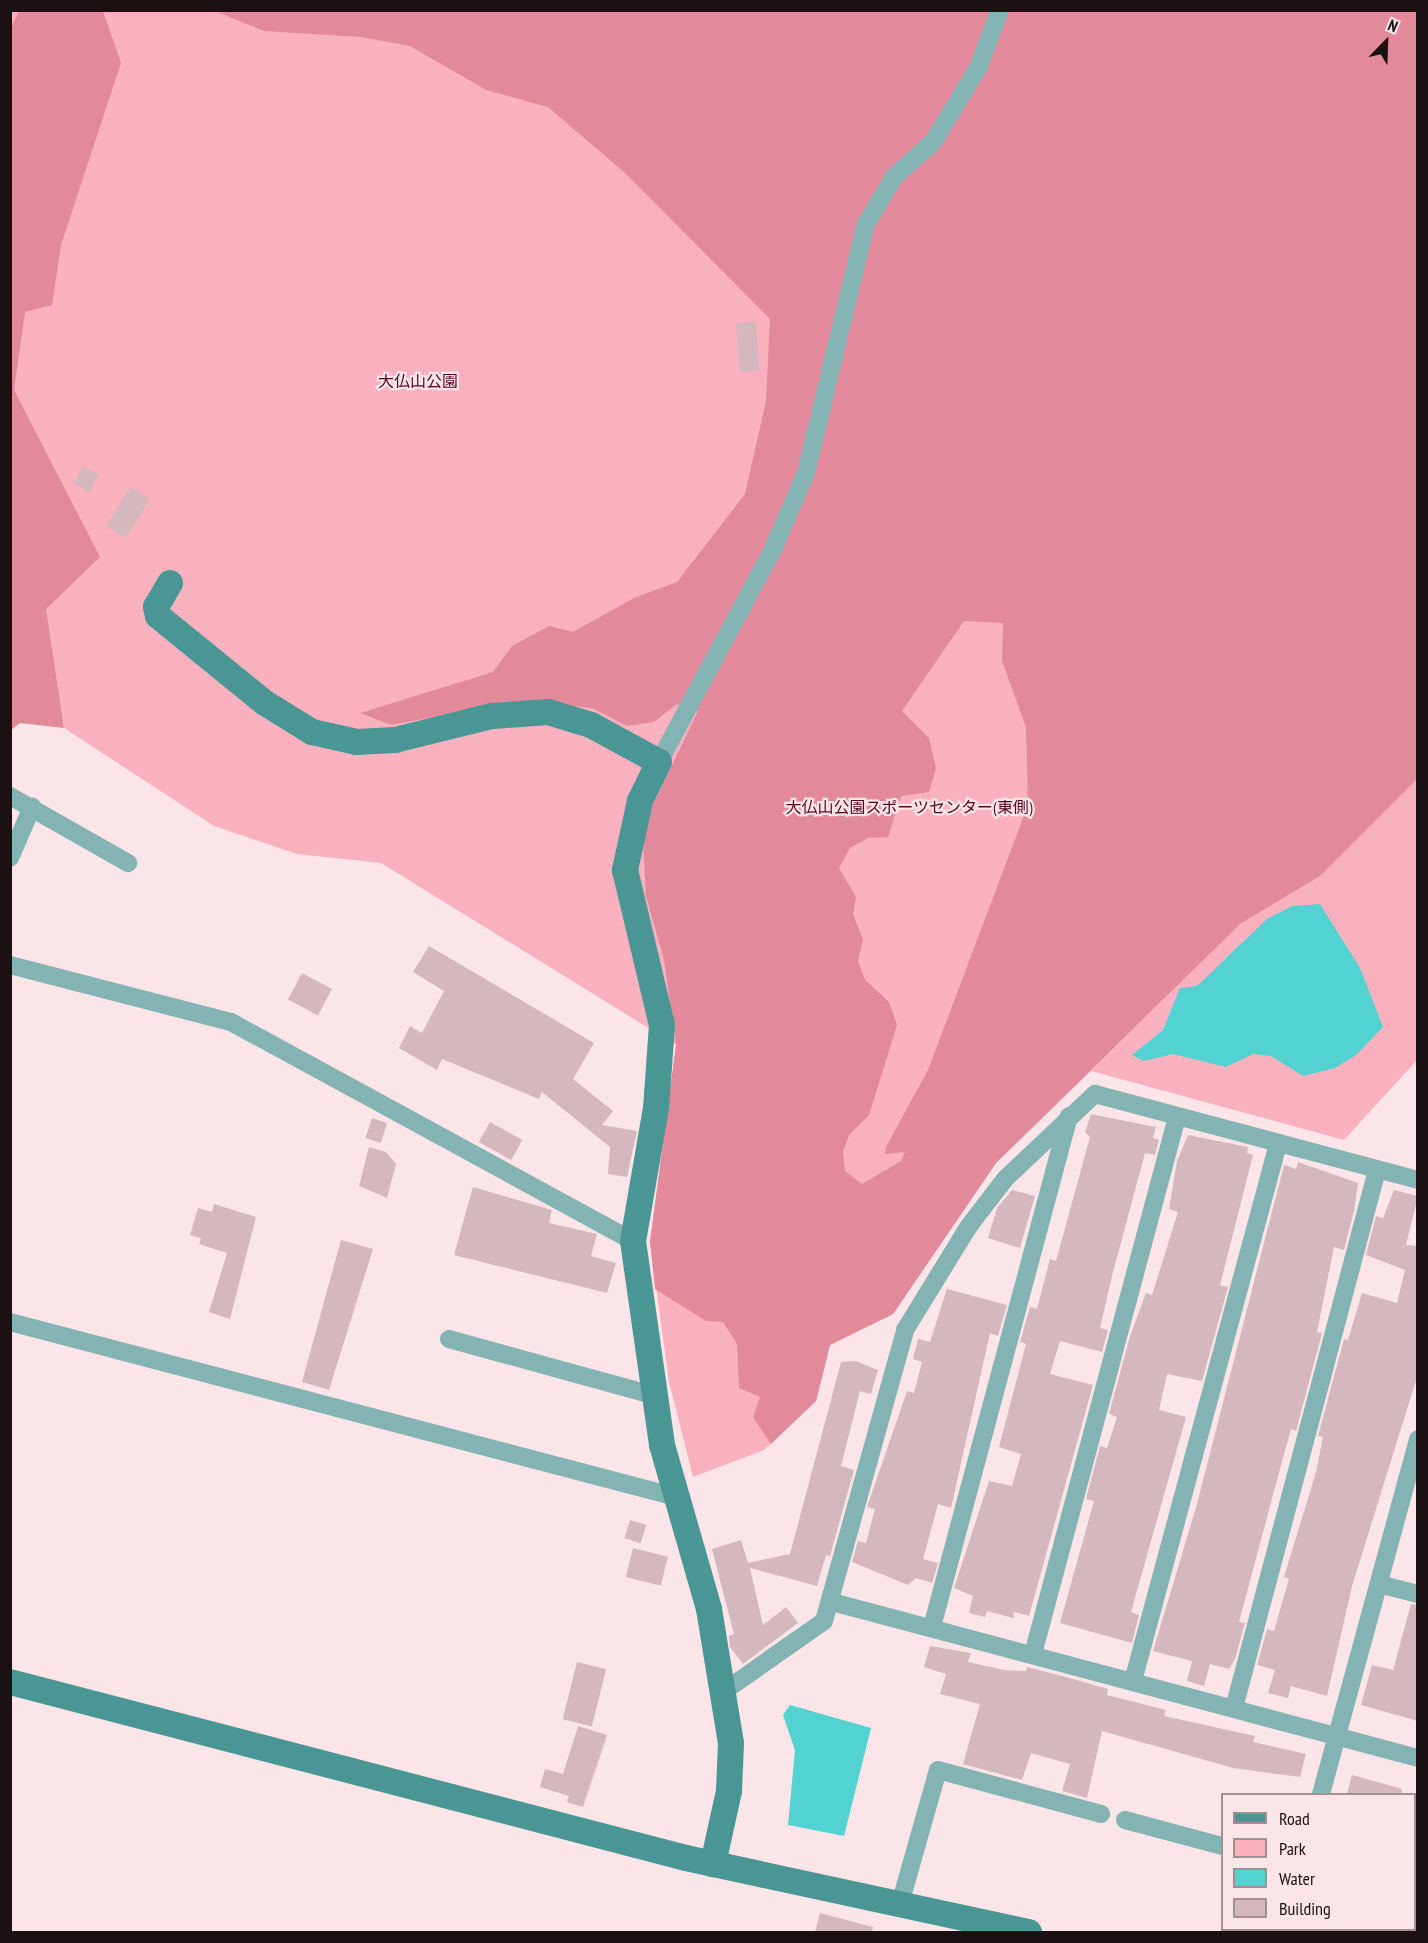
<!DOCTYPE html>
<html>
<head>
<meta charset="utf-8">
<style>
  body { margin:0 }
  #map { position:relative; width:1428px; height:1943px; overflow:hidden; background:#fce5e9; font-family:"PT Sans Narrow","Noto Sans JP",sans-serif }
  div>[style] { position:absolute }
  .green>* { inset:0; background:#f9b1bf }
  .forest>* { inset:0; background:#e2899c }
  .water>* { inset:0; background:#52d2d1 }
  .building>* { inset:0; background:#d4b8bd; transform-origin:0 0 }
  .street>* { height:18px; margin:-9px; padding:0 9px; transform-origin:9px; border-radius:9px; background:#83b3b2 }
  .secondary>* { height:26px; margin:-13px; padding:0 13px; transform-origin:13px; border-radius:13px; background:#4a9695 }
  span { translate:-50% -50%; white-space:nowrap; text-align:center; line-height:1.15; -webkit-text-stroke:4.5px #fce5e9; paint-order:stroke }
  .park-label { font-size:16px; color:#560423 }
  .frame { position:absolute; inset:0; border:12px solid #1b1113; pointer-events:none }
  .legend { position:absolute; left:1221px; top:1793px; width:195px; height:138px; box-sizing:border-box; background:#fce5e9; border:2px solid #a29093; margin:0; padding:8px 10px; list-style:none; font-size:18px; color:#1b1113 }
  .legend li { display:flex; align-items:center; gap:12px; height:30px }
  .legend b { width:30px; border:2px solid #a29093 }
  .north { position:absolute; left:1356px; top:12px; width:60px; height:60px; -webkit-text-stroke:4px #fce5e9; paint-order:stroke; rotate:23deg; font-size:16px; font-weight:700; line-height:24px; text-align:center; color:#1b1113 }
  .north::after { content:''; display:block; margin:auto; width:21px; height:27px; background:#1b1113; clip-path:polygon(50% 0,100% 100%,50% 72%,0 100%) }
</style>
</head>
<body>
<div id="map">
  <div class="green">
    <i style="clip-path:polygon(11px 11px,406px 11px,620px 125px,1417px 754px,1417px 1060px,1344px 1140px,1091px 1071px,996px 1163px,893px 1314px,830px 1345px,816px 1401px,764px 1450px,693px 1477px,669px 1382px,650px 1242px,676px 1045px,381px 863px,297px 854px,214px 826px,64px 728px,11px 387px)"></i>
  </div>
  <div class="forest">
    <i style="clip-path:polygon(19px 11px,103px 11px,121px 63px,61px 245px,52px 305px,25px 312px,14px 390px,100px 557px,46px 609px,64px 728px,20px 723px,11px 730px,10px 30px)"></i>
    <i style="clip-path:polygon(evenodd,215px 11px,1417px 11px,1417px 779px,1320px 876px,1240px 924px,996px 1163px,893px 1314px,830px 1345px,816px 1401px,771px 1444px,753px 1417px,760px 1397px,739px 1388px,737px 1344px,723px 1322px,706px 1321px,655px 1289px,650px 1242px,676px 1045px,664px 960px,646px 896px,643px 840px,652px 807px,698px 711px,677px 704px,654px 722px,627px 726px,592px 708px,518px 701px,391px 725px,360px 713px,493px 672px,512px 646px,549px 626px,573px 632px,634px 598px,677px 582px,745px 494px,766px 401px,770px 319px,625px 173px,548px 107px,486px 90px,410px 46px,361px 37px,264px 31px,215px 11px,964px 621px,1003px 623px,1002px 661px,1026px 727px,1028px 805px,928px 1070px,886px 1147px,885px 1154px,905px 1152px,901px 1161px,862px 1184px,845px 1171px,843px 1152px,849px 1135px,869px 1115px,897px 1025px,889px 1002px,865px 980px,858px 961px,863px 940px,853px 914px,856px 897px,839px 868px,850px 848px,868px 838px,888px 837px,901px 796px,929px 792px,936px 768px,929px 738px,902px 711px,964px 621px)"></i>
  </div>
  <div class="water">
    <i style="clip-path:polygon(1320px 904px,1360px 968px,1383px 1027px,1356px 1055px,1335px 1068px,1303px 1076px,1271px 1056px,1253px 1054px,1226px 1067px,1173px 1054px,1144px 1061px,1132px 1055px,1163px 1030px,1180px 988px,1197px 986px,1267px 919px,1292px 906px)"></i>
    <i style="clip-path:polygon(790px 1705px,871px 1728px,844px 1836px,788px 1825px,795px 1750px,783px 1715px)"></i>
  </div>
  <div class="building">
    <i style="left:756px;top:322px;width:49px;height:20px;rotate:86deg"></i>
    <i style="left:83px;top:466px;width:18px;height:20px;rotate:29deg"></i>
    <i style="left:130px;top:487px;width:23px;height:46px;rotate:31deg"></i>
    <i style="clip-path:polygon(429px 946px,594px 1043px,573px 1079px,613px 1111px,602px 1125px,637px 1131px,627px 1177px,608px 1174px,610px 1147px,542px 1092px,539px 1099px,442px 1059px,437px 1070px,399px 1048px,410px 1026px,422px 1033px,444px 991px,413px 972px)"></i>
    <i style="left:302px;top:973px;width:34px;height:30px;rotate:28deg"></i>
    <i style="clip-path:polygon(1091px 1114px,1156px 1127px,1153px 1138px,1159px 1140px,1155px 1155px,1145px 1153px,1112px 1276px,1100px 1328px,1108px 1330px,1102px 1352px,1060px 1341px,1050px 1374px,1093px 1385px,1029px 1616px,1014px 1612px,1013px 1618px,987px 1611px,985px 1617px,969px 1613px,973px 1596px,954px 1588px,989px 1481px,1012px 1486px,1021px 1454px,999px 1447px,1026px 1344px,1020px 1342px,1030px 1307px,1037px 1309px,1050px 1259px,1056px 1261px,1090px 1137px,1085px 1132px)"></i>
    <i style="left:372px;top:1118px;width:16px;height:21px;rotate:18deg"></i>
    <i style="left:490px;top:1122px;width:37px;height:23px;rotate:29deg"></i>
    <i style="clip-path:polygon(1188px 1135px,1248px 1147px,1247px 1153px,1253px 1155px,1220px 1285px,1228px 1287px,1202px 1381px,1167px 1374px,1159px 1410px,1186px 1417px,1131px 1612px,1139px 1615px,1132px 1643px,1060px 1623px,1094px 1501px,1086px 1499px,1100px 1446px,1107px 1448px,1117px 1417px,1109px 1414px,1130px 1336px,1146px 1293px,1152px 1295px,1178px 1212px,1169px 1209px,1177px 1161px)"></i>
    <i style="clip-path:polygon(369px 1147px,386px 1152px,396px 1164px,387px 1198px,359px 1186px)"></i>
    <i style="clip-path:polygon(1298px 1162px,1358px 1183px,1354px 1211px,1344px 1250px,1334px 1247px,1317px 1332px,1322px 1333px,1296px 1431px,1291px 1429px,1281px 1465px,1239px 1622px,1245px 1623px,1235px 1659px,1229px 1669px,1210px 1664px,1204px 1686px,1187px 1681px,1192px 1661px,1153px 1651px,1197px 1504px,1284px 1165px,1296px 1169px)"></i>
    <i style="clip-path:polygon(473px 1187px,552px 1210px,549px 1223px,597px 1234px,591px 1256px,616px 1263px,607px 1293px,454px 1255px)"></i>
    <i style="clip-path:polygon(1012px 1190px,1035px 1196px,1020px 1248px,988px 1238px,997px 1208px)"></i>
    <i style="clip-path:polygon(1394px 1190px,1418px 1196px,1406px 1245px,1418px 1246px,1418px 1374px,1352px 1586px,1327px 1696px,1291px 1686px,1288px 1698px,1268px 1693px,1275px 1670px,1257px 1665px,1267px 1629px,1274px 1631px,1289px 1579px,1284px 1577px,1316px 1472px,1323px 1437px,1318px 1436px,1344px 1339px,1348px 1340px,1362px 1293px,1397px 1303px,1405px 1270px,1366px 1255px,1376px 1216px,1383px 1218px)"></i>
    <i style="clip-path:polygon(214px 1204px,256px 1217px,230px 1319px,209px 1312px,227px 1253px,199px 1244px,201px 1238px,190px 1235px,198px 1208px,212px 1212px)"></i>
    <i style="clip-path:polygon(341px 1240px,373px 1249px,329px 1390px,302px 1382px)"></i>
    <i style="clip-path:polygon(947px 1289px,1007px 1305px,998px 1336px,990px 1333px,951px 1508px,938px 1504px,923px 1559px,938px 1563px,932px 1583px,916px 1578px,908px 1585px,852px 1562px,858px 1541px,866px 1543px,875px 1509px,867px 1507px,907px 1391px,914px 1393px,922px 1362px,913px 1359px,918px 1339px,930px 1342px)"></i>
    <i style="clip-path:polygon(856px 1361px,878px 1370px,871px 1394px,860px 1391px,841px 1466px,854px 1470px,830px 1556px,826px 1555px,817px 1586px,750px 1568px,763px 1625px,786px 1607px,798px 1623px,743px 1664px,730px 1647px,729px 1636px,734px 1634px,712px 1549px,741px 1540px,748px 1563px,790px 1554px,841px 1362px)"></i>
    <i style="left:630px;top:1520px;width:17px;height:19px;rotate:17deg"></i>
    <i style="left:633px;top:1548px;width:36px;height:30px;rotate:14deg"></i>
    <i style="clip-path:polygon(1411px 1604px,1418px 1605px,1418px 1721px,1361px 1705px,1372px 1665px,1393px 1670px)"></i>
    <i style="clip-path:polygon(930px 1646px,971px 1653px,968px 1662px,1004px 1670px,1026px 1671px,1027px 1667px,1066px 1677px,1108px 1689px,1107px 1695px,1166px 1710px,1164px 1716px,1255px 1736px,1253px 1742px,1306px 1754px,1300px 1777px,1233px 1768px,1102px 1731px,1087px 1798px,1062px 1791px,1070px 1764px,1031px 1753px,1022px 1780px,963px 1764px,980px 1704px,940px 1694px,946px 1674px,924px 1667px)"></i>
    <i style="left:577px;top:1662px;width:30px;height:59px;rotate:14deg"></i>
    <i style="clip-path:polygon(578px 1726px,607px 1735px,583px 1807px,567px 1802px,569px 1796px,540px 1787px,545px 1769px,563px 1774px)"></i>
    <i style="clip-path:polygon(1352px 1775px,1402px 1789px,1402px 1794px,1347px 1794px)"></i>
    <i style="clip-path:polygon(820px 1913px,873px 1927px,872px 1932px,815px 1932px)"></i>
  </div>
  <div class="street">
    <i style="left:659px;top:762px;width:242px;rotate:-61.8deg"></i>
    <i style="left:773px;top:549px;width:83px;rotate:-66.5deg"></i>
    <i style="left:806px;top:473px;width:256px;rotate:-76.5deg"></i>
    <i style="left:866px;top:224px;width:55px;rotate:-59.2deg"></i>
    <i style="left:894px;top:177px;width:52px;rotate:-41.9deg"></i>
    <i style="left:933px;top:142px;width:87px;rotate:-58.7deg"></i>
    <i style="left:978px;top:68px;width:62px;rotate:-69.2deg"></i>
    <i style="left:10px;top:796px;width:136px;rotate:29.6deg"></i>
    <i style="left:10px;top:858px;width:56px;rotate:-66.7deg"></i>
    <i style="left:10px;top:965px;width:228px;rotate:14.5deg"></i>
    <i style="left:231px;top:1022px;width:458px;rotate:28.6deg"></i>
    <i style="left:10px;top:1322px;width:689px;rotate:14.72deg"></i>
    <i style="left:449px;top:1339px;width:212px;rotate:15.4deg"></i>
    <i style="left:1379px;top:1584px;width:40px;rotate:14.4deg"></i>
    <i style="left:832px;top:1602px;width:606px;rotate:14.91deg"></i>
    <i style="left:932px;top:1627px;width:529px;rotate:-74.99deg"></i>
    <i style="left:1033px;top:1654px;width:556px;rotate:-74.99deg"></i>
    <i style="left:1133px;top:1681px;width:556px;rotate:-74.89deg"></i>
    <i style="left:723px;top:1692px;width:123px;rotate:-35.1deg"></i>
    <i style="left:824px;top:1621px;width:302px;rotate:-74.4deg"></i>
    <i style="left:905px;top:1330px;width:122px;rotate:-58.4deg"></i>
    <i style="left:969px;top:1226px;width:59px;rotate:-52.5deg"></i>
    <i style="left:1005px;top:1179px;width:124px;rotate:-43.4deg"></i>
    <i style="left:1095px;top:1094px;width:334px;rotate:14.9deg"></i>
    <i style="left:1234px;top:1708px;width:557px;rotate:-75.11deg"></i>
    <i style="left:1321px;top:1794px;width:368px;rotate:-74.7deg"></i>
    <i style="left:1125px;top:1820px;width:100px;rotate:15deg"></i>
    <i style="left:900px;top:1904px;width:139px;rotate:-74.2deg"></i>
    <i style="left:938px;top:1770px;width:169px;rotate:15.1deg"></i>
    <i style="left:1282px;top:1932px;width:2px;rotate:-63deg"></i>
  </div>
  <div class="secondary">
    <i style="left:170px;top:583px;width:28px;rotate:120deg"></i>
    <i style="left:156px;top:607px;width:9px;rotate:77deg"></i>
    <i style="left:158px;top:616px;width:138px;rotate:39.1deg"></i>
    <i style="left:265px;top:703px;width:55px;rotate:31.7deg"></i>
    <i style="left:312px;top:732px;width:46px;rotate:12.5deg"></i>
    <i style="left:357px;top:742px;width:38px;rotate:-3deg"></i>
    <i style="left:395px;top:740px;width:100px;rotate:-13.9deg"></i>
    <i style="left:492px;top:716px;width:56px;rotate:-4.1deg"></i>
    <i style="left:548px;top:712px;width:45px;rotate:16.8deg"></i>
    <i style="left:591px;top:725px;width:77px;rotate:28.6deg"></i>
    <i style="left:659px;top:762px;width:43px;rotate:116deg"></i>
    <i style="left:640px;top:801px;width:71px;rotate:102.3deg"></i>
    <i style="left:625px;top:870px;width:159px;rotate:76.6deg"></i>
    <i style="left:662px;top:1025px;width:83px;rotate:94.1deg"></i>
    <i style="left:656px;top:1108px;width:135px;rotate:99.8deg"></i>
    <i style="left:633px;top:1241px;width:206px;rotate:81.9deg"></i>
    <i style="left:662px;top:1445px;width:171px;rotate:74deg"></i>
    <i style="left:709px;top:1609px;width:136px;rotate:80.7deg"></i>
    <i style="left:731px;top:1743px;width:48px;rotate:92.4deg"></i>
    <i style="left:729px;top:1791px;width:75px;rotate:102.4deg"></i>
    <i style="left:10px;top:1682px;width:699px;rotate:14.59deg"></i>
    <i style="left:686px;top:1858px;width:351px;rotate:12.2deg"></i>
  </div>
  <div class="park-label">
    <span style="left:418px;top:381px">大仏山公園</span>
    <span style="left:909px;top:807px">大仏山公園スポーツセンター(東側)</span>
  </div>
  <div class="frame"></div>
  <ul class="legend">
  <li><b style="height:8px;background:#4a9695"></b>Road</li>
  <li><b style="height:16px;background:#f9b1bf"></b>Park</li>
  <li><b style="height:16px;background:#52d2d1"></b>Water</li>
  <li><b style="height:16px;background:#d4b8bd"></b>Building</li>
  </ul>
  <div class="north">N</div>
</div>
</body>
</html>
